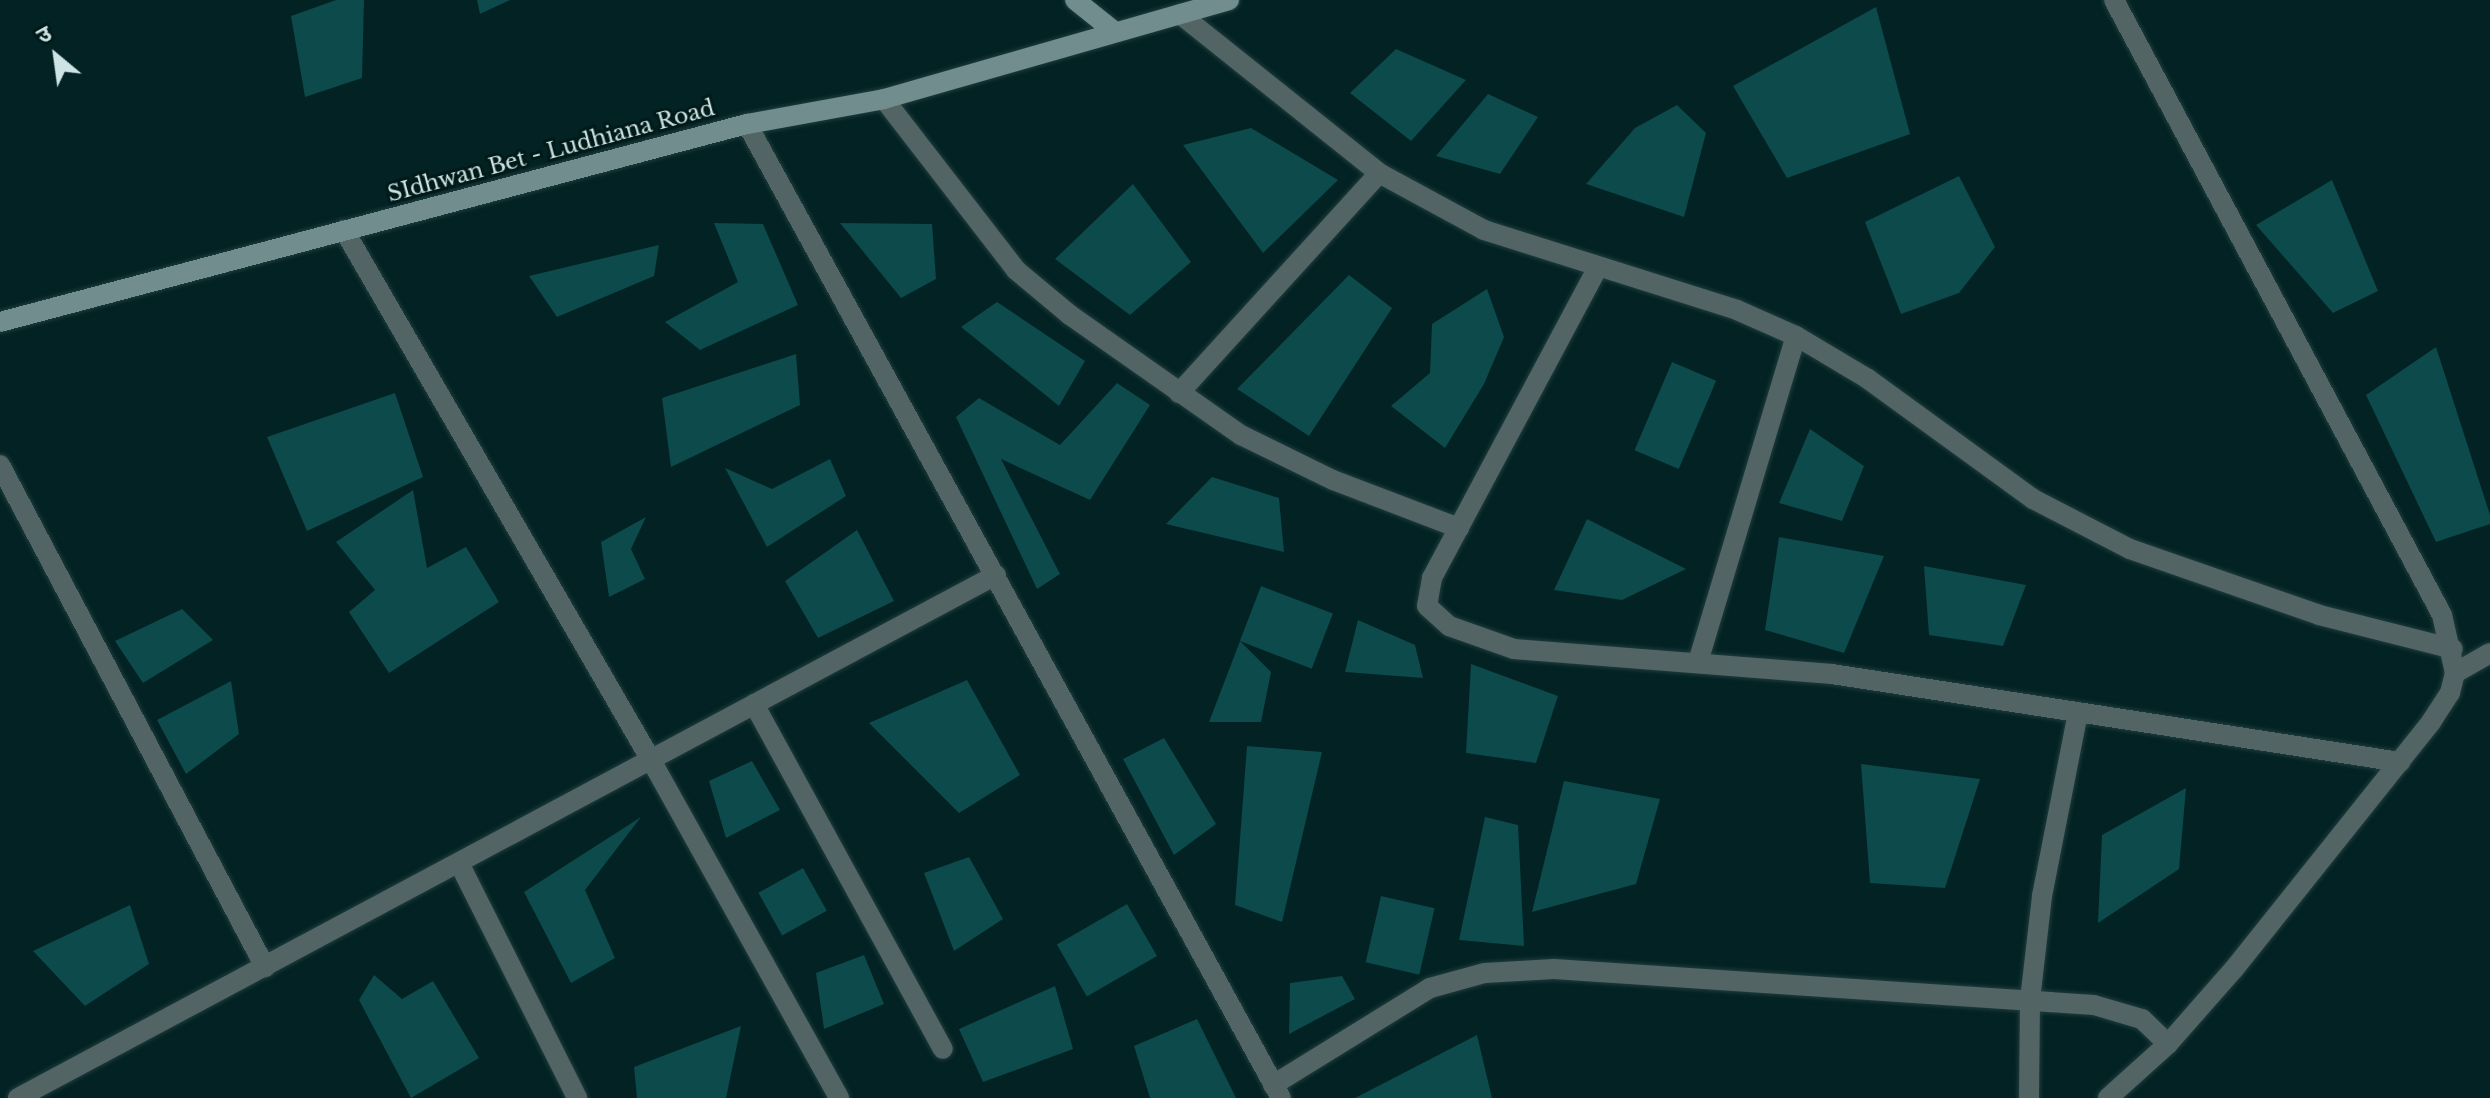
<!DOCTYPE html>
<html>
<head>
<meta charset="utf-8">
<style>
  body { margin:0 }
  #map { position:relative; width:2490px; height:1098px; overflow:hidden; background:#032223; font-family:"Libre Baskerville","Noto Sans Devanagari",serif }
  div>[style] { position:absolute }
  .building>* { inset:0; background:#0c4a4b; transform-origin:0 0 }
  .roads { filter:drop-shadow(0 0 2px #1f3d3e) drop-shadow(0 0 2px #1f3d3e) }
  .lane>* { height:20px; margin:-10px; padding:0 10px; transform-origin:10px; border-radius:10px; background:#536464 }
  .street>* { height:20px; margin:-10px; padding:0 10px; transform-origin:10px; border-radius:10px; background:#536464 }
  .secondary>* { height:20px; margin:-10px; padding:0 10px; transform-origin:10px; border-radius:10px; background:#728d8d }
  span { translate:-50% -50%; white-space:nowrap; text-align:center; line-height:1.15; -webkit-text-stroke:6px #001919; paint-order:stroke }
  .street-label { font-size:22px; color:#cee3e3 }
  .north { position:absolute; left:16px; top:16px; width:80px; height:80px; -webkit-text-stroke:6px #001919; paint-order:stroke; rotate:331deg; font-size:22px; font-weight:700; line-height:32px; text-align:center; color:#cee3e3 }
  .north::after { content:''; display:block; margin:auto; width:28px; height:36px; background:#cee3e3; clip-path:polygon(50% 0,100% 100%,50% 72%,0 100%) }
</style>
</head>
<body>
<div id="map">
  <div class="building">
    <i style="clip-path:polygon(336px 0,364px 0,362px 78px,305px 97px,291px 16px)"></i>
    <i style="clip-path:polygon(477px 0,510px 0,480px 14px)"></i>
    <i style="clip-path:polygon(1876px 7px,1910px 134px,1787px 178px,1733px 86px)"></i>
    <i style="clip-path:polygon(1396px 49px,1466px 80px,1411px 141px,1350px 93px)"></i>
    <i style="clip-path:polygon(1488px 94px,1538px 117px,1500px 174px,1436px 156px)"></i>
    <i style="clip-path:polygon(1677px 105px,1706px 133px,1684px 217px,1586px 184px,1635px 128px)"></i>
    <i style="clip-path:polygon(1251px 128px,1338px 180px,1263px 253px,1183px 145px)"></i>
    <i style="clip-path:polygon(1959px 176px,1995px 247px,1959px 293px,1901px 314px,1865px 222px)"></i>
    <i style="clip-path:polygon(2332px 180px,2378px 291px,2333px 313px,2256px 225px)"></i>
    <i style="clip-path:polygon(1133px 184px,1191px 262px,1130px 315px,1055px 259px)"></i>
    <i style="clip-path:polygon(714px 223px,763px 224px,798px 305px,700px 350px,665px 322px,738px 282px)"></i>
    <i style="clip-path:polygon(840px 223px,932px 224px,936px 279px,901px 298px)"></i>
    <i style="clip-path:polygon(659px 245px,654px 276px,557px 317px,529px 276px)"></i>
    <i style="clip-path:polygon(1349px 275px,1392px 308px,1309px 436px,1237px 389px)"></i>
    <i style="clip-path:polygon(1487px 289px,1504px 337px,1484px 384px,1445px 448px,1391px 406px,1430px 373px,1432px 324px)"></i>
    <i style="clip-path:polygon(997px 302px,1085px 361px,1059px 406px,961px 327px)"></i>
    <i style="clip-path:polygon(2436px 347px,2490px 515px,2490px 524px,2436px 542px,2366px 395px)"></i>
    <i style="clip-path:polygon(796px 354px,800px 405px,671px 467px,662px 398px)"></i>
    <i style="left:1672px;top:362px;width:48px;height:96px;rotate:23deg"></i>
    <i style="clip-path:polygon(1117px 383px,1150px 405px,1090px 500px,1001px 459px,1060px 574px,1037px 589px,956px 417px,979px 398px,1060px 445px)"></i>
    <i style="clip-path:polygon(395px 393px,423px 477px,307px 531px,267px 437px)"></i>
    <i style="clip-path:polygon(1810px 429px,1864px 466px,1842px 521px,1779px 503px)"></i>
    <i style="clip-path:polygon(830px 459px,846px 496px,767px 547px,725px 468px,772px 489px)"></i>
    <i style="clip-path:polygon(1212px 477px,1279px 498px,1284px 552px,1166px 524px)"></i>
    <i style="clip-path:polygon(413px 490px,427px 568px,466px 547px,499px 602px,389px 673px,349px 612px,375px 590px,336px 542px)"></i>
    <i style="clip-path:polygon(646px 517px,631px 549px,645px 579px,609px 597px,601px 542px)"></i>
    <i style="clip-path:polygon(1587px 519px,1686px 569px,1622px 600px,1554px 590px)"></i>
    <i style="clip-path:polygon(857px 530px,894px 601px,818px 638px,785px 581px)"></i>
    <i style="clip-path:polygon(1779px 537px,1884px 556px,1844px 653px,1765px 630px)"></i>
    <i style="clip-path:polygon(1924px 566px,2026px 585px,2003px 646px,1929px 635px)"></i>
    <i style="left:1261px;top:586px;width:77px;height:59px;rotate:21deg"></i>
    <i style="clip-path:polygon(182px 609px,213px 640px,143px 683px,115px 641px)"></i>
    <i style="clip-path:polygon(1358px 620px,1415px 645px,1423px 678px,1345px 672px)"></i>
    <i style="clip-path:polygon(1240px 641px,1271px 672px,1261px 722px,1209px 722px)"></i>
    <i style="clip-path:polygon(1471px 664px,1558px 696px,1536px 763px,1466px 753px)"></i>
    <i style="clip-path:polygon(967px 680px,1020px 775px,959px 813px,869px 723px)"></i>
    <i style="clip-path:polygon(231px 681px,239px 734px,186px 774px,157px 720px)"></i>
    <i style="clip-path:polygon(1164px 738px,1216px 824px,1174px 855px,1123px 759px)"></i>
    <i style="clip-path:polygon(1247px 746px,1322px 752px,1282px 922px,1235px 905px)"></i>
    <i style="clip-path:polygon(752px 761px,780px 810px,726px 838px,709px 781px)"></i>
    <i style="clip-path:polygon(1861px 764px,1980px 779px,1945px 888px,1870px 883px)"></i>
    <i style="clip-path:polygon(1564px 781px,1660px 799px,1636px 884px,1532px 912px)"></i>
    <i style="clip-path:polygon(2186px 788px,2179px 869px,2098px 923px,2102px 835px)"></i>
    <i style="clip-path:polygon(641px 817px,585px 890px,615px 958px,571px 983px,524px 892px)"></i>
    <i style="clip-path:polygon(1485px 817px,1518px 825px,1524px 946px,1459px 940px)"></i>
    <i style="clip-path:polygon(969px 857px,1003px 919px,954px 951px,924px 873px)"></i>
    <i style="left:803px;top:868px;width:49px;height:51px;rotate:61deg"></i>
    <i style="left:1381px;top:896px;width:55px;height:68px;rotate:13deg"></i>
    <i style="left:1127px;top:904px;width:60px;height:81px;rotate:60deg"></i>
    <i style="clip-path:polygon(130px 905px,149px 964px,85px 1006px,33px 951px)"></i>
    <i style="clip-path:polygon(864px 955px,884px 1004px,824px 1029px,816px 973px)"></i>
    <i style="clip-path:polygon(374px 975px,402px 999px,433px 981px,479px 1058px,411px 1098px,359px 1000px)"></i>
    <i style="clip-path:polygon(1342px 976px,1355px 999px,1289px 1034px,1290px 983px)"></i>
    <i style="clip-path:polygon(1055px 986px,1073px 1049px,983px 1082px,959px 1029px)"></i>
    <i style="clip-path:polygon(1197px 1019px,1236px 1098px,1150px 1098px,1134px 1046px)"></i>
    <i style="clip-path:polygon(741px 1026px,726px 1098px,637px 1098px,634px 1067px)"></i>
    <i style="clip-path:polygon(1477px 1035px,1492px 1098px,1355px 1098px)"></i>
  </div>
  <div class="roads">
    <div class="lane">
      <i style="left:2455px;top:673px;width:40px;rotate:-29.7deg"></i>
    </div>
    <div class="street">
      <i style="left:1180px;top:14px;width:255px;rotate:38.6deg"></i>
      <i style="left:1379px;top:173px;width:119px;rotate:28.5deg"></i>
      <i style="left:1484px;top:230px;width:265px;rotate:17.5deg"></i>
      <i style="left:1737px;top:310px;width:64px;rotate:23.8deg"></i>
      <i style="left:1796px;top:336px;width:84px;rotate:30.8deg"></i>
      <i style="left:1868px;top:379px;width:204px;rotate:36deg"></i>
      <i style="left:2033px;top:499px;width:109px;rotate:27.3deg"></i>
      <i style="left:2130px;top:549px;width:200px;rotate:19.2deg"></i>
      <i style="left:2319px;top:615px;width:138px;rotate:14.2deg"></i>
      <i style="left:884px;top:99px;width:216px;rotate:52.3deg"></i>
      <i style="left:1016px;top:270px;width:70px;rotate:39.8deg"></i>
      <i style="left:1070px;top:315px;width:209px;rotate:35.1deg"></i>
      <i style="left:1241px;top:435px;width:102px;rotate:26.1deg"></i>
      <i style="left:1333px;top:480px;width:135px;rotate:20.9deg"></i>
      <i style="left:747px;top:124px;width:1111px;rotate:61.27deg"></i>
      <i style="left:344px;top:230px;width:612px;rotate:59.92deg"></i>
      <i style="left:651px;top:760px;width:387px;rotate:60.9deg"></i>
      <i style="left:1598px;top:267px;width:353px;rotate:118.1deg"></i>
      <i style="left:1432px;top:578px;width:28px;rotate:100deg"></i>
      <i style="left:1427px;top:606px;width:30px;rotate:42deg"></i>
      <i style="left:1449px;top:626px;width:69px;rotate:19.5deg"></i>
      <i style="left:1514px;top:649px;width:319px;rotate:4.5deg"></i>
      <i style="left:1832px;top:674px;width:575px;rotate:8.81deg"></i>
      <i style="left:1179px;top:393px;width:297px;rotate:-47.7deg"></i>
      <i style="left:0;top:465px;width:568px;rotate:62.17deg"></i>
      <i style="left:1698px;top:662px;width:340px;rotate:-73.3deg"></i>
      <i style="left:754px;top:704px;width:393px;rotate:61.3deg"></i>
      <i style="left:459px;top:863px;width:263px;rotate:63.3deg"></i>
      <i style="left:1273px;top:1085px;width:185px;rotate:-31.7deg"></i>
      <i style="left:1430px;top:988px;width:57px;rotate:-15.3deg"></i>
      <i style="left:1485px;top:973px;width:69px;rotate:-3.3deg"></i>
      <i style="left:1554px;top:969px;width:541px;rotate:3.81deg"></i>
      <i style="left:2094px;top:1005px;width:50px;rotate:16.3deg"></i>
      <i style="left:2142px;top:1019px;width:36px;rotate:44deg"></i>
      <i style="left:18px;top:1098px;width:1109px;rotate:-28.14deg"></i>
      <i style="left:2029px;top:1098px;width:98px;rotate:-89.4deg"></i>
      <i style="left:2030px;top:1000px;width:105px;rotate:-83.4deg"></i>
      <i style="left:2042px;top:896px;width:187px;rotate:-78.9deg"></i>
      <i style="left:2108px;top:1098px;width:81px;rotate:-42deg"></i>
      <i style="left:2168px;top:1044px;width:100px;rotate:-48.7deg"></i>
      <i style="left:2234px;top:969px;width:316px;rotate:-51.4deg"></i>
      <i style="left:2431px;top:722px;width:35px;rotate:-57deg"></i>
      <i style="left:2450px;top:693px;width:21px;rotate:-76deg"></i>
      <i style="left:2455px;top:673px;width:59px;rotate:-102.6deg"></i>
      <i style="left:2442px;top:615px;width:697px;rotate:-118.07deg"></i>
    </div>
    <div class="secondary">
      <i style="left:1075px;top:0;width:51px;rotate:38.7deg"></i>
      <i style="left:0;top:322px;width:773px;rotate:-14.85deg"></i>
      <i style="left:747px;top:124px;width:139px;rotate:-10.3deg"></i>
      <i style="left:884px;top:99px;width:359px;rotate:-16deg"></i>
    </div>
  </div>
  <div class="street-label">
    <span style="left:551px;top:151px;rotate:-15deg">SIdhwan Bet - Ludhiana Road</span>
  </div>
  <div class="north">उ</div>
</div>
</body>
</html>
